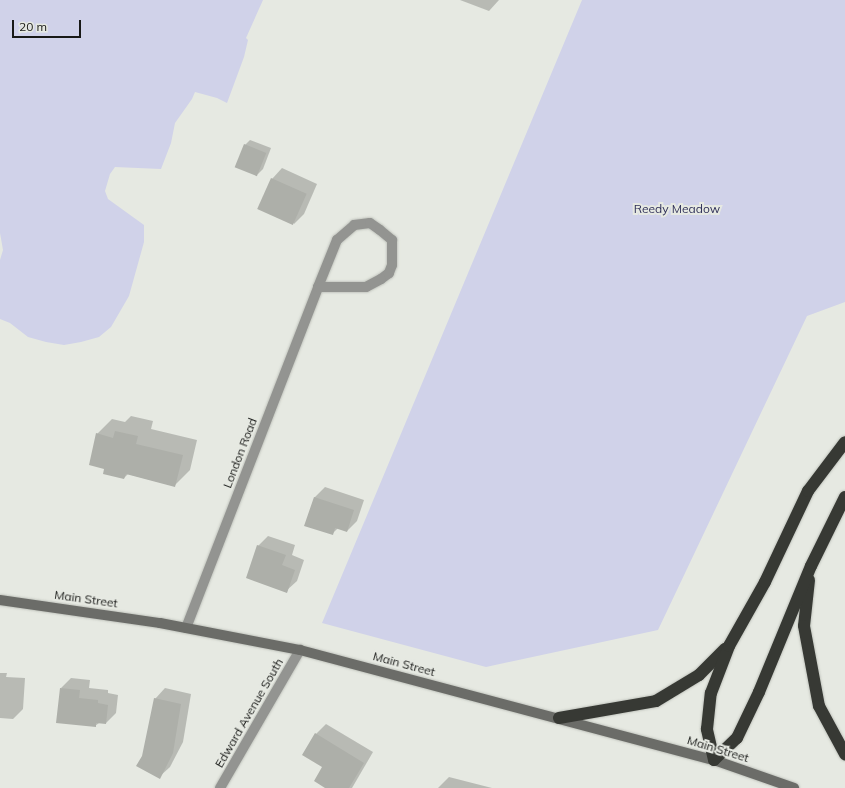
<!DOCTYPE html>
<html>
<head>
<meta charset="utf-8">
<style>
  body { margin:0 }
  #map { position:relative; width:845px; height:788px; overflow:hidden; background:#e6e9e2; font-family:Mulish,sans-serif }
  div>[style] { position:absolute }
  .green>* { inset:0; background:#d0d2e9 }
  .shadow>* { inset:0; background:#0003 }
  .building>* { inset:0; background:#adafa9; transform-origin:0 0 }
  .roads { filter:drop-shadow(0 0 1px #c1c4bd) drop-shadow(0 0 1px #c1c4bd) }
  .street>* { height:10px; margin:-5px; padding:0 5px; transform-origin:5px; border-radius:5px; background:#939491 }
  .secondary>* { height:10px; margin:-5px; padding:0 5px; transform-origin:5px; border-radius:5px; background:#6b6c68 }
  .highway>* { height:12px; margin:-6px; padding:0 6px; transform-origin:6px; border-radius:6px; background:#373934 }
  span { translate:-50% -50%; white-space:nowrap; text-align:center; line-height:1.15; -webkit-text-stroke:4px #e6e9e2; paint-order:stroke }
  .park-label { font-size:12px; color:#31325a }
  .street-label { font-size:12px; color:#181917 }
  .scale { position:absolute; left:12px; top:20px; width:69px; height:18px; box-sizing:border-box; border:2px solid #181917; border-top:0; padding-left:5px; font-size:12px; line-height:14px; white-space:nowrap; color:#181917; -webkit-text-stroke:3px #e6e9e2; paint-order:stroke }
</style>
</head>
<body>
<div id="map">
  <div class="green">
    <i style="clip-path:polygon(0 0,263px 0,246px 38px,248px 40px,244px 57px,227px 103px,217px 98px,195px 92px,192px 99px,175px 123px,171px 143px,161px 169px,115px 167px,110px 174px,105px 191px,108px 199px,144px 225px,144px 242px,129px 296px,111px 327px,99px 337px,81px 342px,64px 345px,46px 342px,28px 337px,10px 323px,0 319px,0 260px,3px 250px,0 233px)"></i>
    <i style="clip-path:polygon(582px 0,845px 0,845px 302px,807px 316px,658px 630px,486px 667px,322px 623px)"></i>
  </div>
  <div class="shadow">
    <i style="clip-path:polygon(460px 0,499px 0,489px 11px)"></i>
    <i style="clip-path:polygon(250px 140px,271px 148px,263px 169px,258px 174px,245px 145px)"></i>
    <i style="clip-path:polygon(282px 168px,317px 184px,304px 214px,294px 224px,272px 179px)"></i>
    <i style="clip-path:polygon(131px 416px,153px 421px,151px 429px,197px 440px,190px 470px,174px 486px,128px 474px,124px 478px,106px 468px,97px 434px,112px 419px,125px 422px)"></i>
    <i style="clip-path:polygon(325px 487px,364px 500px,357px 521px,347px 531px,338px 528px,332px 534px,314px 498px)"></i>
    <i style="clip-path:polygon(268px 536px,295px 545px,292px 555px,304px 560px,297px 581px,286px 591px,258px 546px)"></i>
    <i style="clip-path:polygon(0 673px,7px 673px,6px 677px,25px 678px,23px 709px,13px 719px,0 718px)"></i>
    <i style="clip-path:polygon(71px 678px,90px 680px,89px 688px,108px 690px,108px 693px,118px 695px,116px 713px,106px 723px,99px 723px,95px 726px,61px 688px)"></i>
    <i style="clip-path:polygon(165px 688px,191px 694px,183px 742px,170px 767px,159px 777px,143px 756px,155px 699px)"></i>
    <i style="clip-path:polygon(326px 724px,373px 752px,352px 788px,327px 788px,316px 734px)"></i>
    <i style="clip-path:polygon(449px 777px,492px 788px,438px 788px)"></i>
  </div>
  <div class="building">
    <i style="left:244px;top:144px;width:24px;height:25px;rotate:22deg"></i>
    <i style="left:271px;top:178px;width:39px;height:34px;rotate:24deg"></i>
    <i style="clip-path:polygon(115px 431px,138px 436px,136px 444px,183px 455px,175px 487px,126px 474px,124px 479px,103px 474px,104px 469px,89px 465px,96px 433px,113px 438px)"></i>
    <i style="clip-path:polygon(314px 497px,354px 510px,347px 532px,335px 528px,333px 535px,304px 526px)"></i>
    <i style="clip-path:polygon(257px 545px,286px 555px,282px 565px,295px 570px,287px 593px,246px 578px)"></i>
    <i style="clip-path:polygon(60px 688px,80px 690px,79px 698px,98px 700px,98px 703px,108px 705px,106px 724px,96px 723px,96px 727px,56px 723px)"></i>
    <i style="clip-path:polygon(154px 698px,181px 704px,173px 753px,160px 779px,136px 766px,142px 756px)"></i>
    <i style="clip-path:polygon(315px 733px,364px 763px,349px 788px,325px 788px,314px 781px,322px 767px,302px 755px)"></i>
  </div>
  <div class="roads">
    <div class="street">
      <i style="left:186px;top:628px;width:366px;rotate:-68.8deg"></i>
      <i style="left:318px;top:287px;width:51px;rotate:-68deg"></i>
      <i style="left:337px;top:240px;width:23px;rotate:-41deg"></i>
      <i style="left:354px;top:225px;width:16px;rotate:-7deg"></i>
      <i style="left:370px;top:223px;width:12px;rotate:35deg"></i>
      <i style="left:380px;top:230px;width:16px;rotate:40deg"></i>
      <i style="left:392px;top:240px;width:25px;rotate:90deg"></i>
      <i style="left:392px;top:265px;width:9px;rotate:111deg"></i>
      <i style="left:389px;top:273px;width:10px;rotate:143deg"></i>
      <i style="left:381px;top:279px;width:17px;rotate:152deg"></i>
      <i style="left:366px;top:287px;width:48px;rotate:180deg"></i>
      <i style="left:220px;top:788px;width:160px;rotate:-59.9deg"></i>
    </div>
    <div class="secondary">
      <i style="left:0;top:600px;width:162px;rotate:8.2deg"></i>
      <i style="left:160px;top:623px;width:143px;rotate:10.9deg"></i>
      <i style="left:300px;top:650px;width:428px;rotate:14.9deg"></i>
      <i style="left:714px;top:760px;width:85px;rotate:19.3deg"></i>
    </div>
    <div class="highway">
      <i style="left:809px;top:580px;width:46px;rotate:96.2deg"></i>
      <i style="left:804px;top:626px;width:81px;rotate:79.4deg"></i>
      <i style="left:819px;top:706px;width:55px;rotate:61.6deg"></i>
      <i style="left:559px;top:718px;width:98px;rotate:-9.9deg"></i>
      <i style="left:656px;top:701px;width:50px;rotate:-31.2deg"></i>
      <i style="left:699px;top:675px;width:37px;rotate:-45deg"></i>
      <i style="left:714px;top:760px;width:32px;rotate:-103deg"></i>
      <i style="left:707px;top:729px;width:36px;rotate:-84deg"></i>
      <i style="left:711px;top:693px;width:50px;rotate:-69deg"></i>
      <i style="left:729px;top:646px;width:73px;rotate:-60.6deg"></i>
      <i style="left:765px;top:582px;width:101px;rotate:-64.7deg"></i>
      <i style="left:808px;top:491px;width:61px;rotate:-52.9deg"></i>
      <i style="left:714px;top:760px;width:32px;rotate:-44deg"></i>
      <i style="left:737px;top:738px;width:51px;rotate:-64.4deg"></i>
      <i style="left:759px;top:692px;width:136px;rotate:-67.6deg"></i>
      <i style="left:811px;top:566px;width:77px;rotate:-63.8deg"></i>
    </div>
  </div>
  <div class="park-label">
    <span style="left:677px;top:209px">Reedy Meadow</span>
  </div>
  <div class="street-label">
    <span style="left:240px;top:453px;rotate:-69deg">London Road</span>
    <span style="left:86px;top:599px;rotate:8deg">Main Street</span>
    <span style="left:404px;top:664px;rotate:15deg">Main Street</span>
    <span style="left:249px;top:713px;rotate:-60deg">Edward Avenue South</span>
    <span style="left:718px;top:749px;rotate:17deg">Main Street</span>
  </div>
  <div class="scale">20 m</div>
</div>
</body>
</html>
